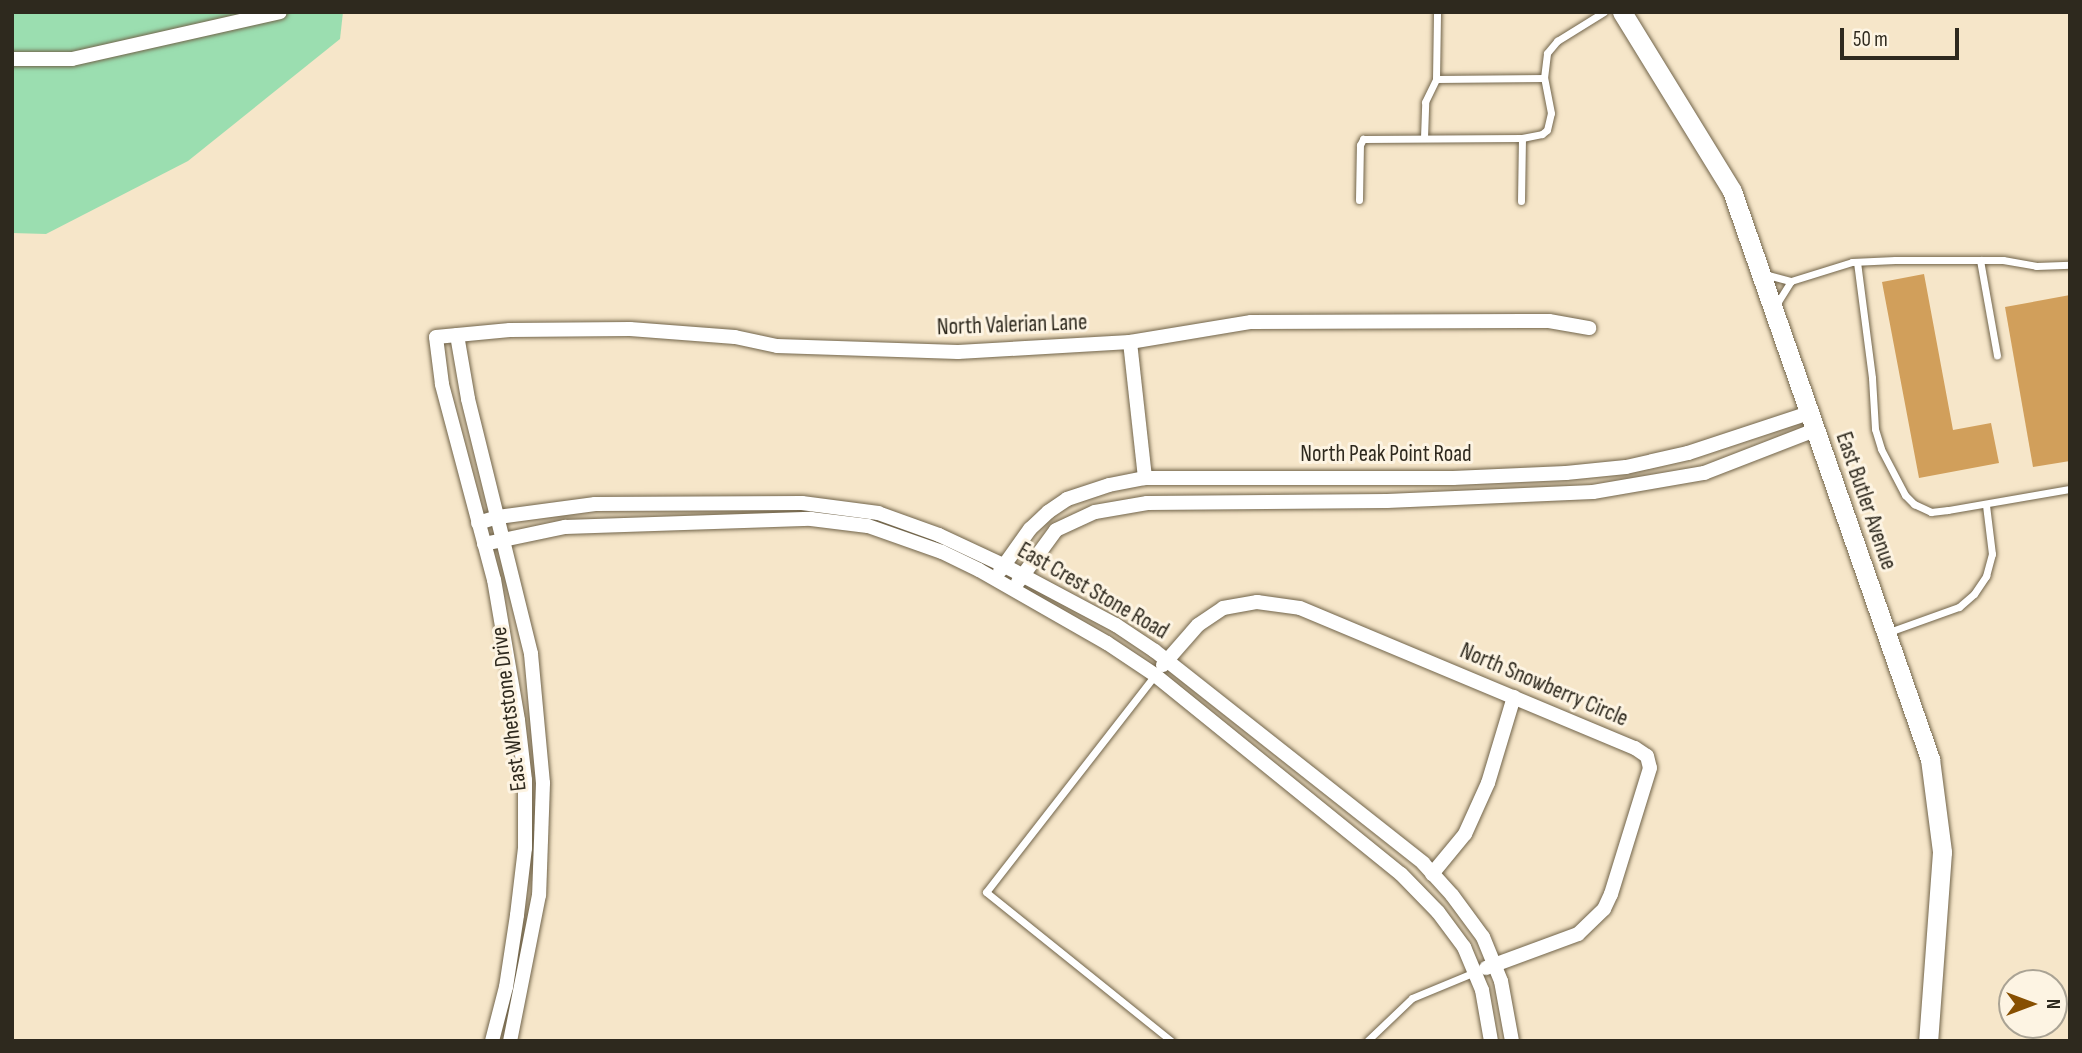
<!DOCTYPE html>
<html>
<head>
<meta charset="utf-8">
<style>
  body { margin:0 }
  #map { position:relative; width:2082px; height:1053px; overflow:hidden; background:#f6e6c9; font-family:"Sofia Sans Condensed",sans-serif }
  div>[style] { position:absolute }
  .green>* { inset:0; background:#9bdeb0 }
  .building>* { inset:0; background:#d19f5b }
  .roads { filter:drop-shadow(0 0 2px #71644a) drop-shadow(0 0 2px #71644a) }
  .lane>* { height:7px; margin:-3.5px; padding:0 3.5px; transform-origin:3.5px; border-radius:3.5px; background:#fff }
  .street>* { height:14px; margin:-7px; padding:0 7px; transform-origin:7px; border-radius:7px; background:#fff }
  .secondary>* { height:19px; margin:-9.5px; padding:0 9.5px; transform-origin:9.5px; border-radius:9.5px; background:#fff }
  span { translate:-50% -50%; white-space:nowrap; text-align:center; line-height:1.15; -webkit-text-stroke:6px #fdf4e3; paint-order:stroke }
  .street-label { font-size:23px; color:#2e291e }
  .frame { position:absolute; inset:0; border:14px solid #2e291e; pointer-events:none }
  .north { position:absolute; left:1998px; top:969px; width:70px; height:70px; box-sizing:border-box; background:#fdf4e3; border:2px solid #aaa394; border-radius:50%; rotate:90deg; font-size:19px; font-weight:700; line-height:28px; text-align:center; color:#2e291e }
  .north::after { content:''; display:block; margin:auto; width:24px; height:32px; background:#874f01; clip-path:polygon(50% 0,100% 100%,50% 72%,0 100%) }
  .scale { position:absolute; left:1840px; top:28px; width:119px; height:32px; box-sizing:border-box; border:4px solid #2e291e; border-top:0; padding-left:9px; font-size:21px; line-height:24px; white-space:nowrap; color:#2e291e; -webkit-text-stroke:5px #fdf4e3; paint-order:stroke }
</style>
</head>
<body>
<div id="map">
  <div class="green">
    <i style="clip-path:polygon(12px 12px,343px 12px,340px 39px,188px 161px,46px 234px,12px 233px)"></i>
  </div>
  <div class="building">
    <i style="clip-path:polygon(1924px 274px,1953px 430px,1991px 423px,1999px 463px,1919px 478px,1882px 282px)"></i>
    <i style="clip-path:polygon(2070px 295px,2070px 461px,2033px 467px,2005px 307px)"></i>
  </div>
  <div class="roads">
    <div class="lane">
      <i style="left:1436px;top:79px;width:108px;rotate:-0.5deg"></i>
      <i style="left:1424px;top:138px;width:36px;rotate:-88deg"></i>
      <i style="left:1425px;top:102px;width:25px;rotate:-64deg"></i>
      <i style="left:1436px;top:79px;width:67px;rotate:-89.1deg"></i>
      <i style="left:1359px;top:200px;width:55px;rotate:-89deg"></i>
      <i style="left:1360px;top:145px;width:7px;rotate:-63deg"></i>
      <i style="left:1363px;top:139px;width:159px;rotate:-0.4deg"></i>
      <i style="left:1522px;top:138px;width:20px;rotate:-11deg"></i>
      <i style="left:1542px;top:134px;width:6px;rotate:-39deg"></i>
      <i style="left:1547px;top:130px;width:17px;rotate:-77deg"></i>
      <i style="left:1551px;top:113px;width:36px;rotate:-101deg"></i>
      <i style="left:1544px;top:78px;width:25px;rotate:-83deg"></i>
      <i style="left:1547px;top:53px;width:16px;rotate:-50deg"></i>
      <i style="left:1557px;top:41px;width:55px;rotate:-31.7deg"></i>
      <i style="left:1521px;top:201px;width:63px;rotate:-89.1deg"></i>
      <i style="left:1980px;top:260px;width:97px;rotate:79.9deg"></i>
      <i style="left:1857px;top:262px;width:117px;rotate:82.6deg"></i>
      <i style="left:1872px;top:378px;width:51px;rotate:86.6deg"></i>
      <i style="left:1875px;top:429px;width:21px;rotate:73deg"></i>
      <i style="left:1881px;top:449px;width:52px;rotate:62.4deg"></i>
      <i style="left:1905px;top:495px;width:13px;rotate:45deg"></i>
      <i style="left:1914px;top:504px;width:19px;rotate:25deg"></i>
      <i style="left:1931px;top:512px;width:17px;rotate:-7deg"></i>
      <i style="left:1948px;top:510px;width:124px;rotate:-9.8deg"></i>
      <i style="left:1764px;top:274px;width:28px;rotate:15deg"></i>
      <i style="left:1791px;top:281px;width:64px;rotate:-17.3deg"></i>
      <i style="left:1852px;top:262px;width:43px;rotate:-2.7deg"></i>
      <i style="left:1895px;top:260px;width:108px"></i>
      <i style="left:2003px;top:260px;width:34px;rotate:10deg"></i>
      <i style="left:2036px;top:266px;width:34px;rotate:-2deg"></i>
      <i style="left:1776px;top:305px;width:28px;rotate:-58deg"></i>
      <i style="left:1889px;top:632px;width:74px;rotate:-19.7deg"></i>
      <i style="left:1959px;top:607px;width:20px;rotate:-41deg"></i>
      <i style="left:1974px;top:594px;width:22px;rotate:-56deg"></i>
      <i style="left:1986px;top:576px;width:23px;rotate:-75deg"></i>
      <i style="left:1992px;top:554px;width:49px;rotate:-97deg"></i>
      <i style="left:1155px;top:675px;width:275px;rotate:127.9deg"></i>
      <i style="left:986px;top:892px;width:238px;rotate:38.8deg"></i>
      <i style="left:1367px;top:1041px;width:62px;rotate:-43.7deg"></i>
      <i style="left:1412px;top:998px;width:68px;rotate:-22.4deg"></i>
    </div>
    <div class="street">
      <i style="left:12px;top:59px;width:60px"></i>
      <i style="left:72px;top:59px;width:213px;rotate:-12.7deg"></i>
      <i style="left:457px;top:335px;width:65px;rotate:80.2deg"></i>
      <i style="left:468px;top:399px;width:263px;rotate:76.1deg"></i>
      <i style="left:531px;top:654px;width:130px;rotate:84.7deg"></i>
      <i style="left:543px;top:783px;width:112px;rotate:92deg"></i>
      <i style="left:539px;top:895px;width:149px;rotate:101.2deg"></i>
      <i style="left:1130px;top:342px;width:137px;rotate:83.7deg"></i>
      <i style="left:478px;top:523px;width:21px;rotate:-17deg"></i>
      <i style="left:498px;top:517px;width:98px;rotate:-7.6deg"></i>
      <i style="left:595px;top:504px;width:207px;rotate:-0.3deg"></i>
      <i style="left:802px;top:503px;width:77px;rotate:7.5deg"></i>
      <i style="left:878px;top:513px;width:65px;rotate:19.8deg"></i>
      <i style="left:939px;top:535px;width:71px;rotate:25.1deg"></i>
      <i style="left:1003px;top:565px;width:128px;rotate:28deg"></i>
      <i style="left:1116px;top:625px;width:47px;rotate:33.7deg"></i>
      <i style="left:1155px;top:651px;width:342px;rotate:38.3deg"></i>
      <i style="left:1423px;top:863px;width:43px;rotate:47.8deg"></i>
      <i style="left:1452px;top:895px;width:52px;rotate:53.6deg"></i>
      <i style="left:1483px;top:937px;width:48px;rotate:67.8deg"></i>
      <i style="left:1501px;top:981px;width:61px;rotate:79.6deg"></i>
      <i style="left:484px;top:544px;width:83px;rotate:-11.9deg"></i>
      <i style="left:565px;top:527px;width:246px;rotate:-1.9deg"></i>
      <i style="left:811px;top:519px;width:57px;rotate:7deg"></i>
      <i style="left:868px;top:526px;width:78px;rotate:19.4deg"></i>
      <i style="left:942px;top:552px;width:41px;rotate:25.9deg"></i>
      <i style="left:979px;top:570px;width:147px;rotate:29.7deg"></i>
      <i style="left:1107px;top:643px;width:58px;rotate:33.7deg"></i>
      <i style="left:1155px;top:675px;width:316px;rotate:39deg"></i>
      <i style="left:1401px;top:874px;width:53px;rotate:45.8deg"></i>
      <i style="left:1438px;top:912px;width:44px;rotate:53.4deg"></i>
      <i style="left:1464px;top:947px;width:47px;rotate:67.3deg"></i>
      <i style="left:1482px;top:990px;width:52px;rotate:80deg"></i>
      <i style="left:1000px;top:571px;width:52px;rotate:-54.5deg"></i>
      <i style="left:1030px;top:529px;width:25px;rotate:-43deg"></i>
      <i style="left:1048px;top:512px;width:23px;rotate:-34deg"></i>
      <i style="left:1067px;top:499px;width:44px;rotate:-18.4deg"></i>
      <i style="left:1109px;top:485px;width:37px;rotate:-11deg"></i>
      <i style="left:1145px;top:478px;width:308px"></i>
      <i style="left:1453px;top:478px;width:113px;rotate:-2.5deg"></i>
      <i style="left:1566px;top:473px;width:60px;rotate:-5.7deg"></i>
      <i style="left:1626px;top:467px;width:64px;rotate:-12.7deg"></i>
      <i style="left:1688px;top:453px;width:127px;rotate:-18.3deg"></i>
      <i style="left:1018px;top:582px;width:64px;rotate:-53.8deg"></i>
      <i style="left:1056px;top:530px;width:43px;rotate:-24.8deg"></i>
      <i style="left:1095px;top:512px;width:53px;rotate:-9.8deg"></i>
      <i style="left:1147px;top:503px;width:240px;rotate:-0.5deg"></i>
      <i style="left:1387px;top:501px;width:206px;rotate:-2.5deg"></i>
      <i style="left:1593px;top:492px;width:113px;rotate:-9.7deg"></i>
      <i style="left:1704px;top:473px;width:119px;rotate:-21.2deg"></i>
      <i style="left:1163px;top:665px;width:53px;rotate:-48.8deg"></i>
      <i style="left:1198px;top:625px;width:30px;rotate:-34deg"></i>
      <i style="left:1223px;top:608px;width:35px;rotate:-10deg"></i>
      <i style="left:1257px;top:602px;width:43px;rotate:7.9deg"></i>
      <i style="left:1300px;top:608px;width:363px;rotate:22.7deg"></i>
      <i style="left:1635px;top:748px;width:14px;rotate:34deg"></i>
      <i style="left:1647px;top:756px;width:12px;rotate:76deg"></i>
      <i style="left:1650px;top:768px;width:132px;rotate:107.2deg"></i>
      <i style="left:1611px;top:894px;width:17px;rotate:115deg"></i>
      <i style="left:1604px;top:909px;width:36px;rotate:136deg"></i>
      <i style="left:1578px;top:934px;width:98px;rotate:159.7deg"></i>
      <i style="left:1432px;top:874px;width:52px;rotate:-50.5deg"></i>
      <i style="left:1465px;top:834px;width:56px;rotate:-65.7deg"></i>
      <i style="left:1488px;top:783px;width:90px;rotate:-73.2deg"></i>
      <i style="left:492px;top:1041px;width:56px;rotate:-75.5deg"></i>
      <i style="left:506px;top:987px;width:73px;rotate:-81.3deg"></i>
      <i style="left:517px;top:915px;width:67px;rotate:-83.2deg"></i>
      <i style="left:525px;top:848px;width:68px;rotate:-90deg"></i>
      <i style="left:525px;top:780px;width:60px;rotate:-96.7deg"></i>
      <i style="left:518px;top:720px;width:142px;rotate:-99.7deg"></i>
      <i style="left:494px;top:580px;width:203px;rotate:-104.9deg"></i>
      <i style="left:442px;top:384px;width:47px;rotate:-97.3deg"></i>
      <i style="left:436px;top:337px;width:74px;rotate:-5.4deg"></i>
      <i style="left:510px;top:330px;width:120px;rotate:-0.5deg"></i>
      <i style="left:630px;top:329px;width:105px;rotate:4.4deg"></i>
      <i style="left:735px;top:337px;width:43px;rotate:12.1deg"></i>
      <i style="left:777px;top:346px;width:181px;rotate:1.9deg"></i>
      <i style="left:958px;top:352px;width:172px;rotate:-3.3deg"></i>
      <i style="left:1130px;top:342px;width:123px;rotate:-9.4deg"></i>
      <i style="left:1251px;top:322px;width:298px;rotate:-0.2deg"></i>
      <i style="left:1549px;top:321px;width:41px;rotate:9.9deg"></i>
    </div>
    <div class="secondary">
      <i style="left:1622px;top:12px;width:210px;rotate:58.4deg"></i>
      <i style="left:1732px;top:191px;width:602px;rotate:70.78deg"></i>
      <i style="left:1930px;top:759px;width:94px;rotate:82.6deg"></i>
      <i style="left:1942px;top:852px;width:190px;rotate:94.2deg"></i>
    </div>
  </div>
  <div class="street-label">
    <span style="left:1012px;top:325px;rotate:-2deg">North Valerian Lane</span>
    <span style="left:1386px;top:454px">North Peak Point Road</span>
    <span style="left:1866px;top:501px;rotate:71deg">East Butler Avenue</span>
    <span style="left:1093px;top:591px;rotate:30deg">East Crest Stone Road</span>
    <span style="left:1544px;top:685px;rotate:23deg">North Snowberry Circle</span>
    <span style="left:509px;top:709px;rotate:-97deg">East Whetstone Drive</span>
  </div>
  <div class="frame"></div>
  <div class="north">N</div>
  <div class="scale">50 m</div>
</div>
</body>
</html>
